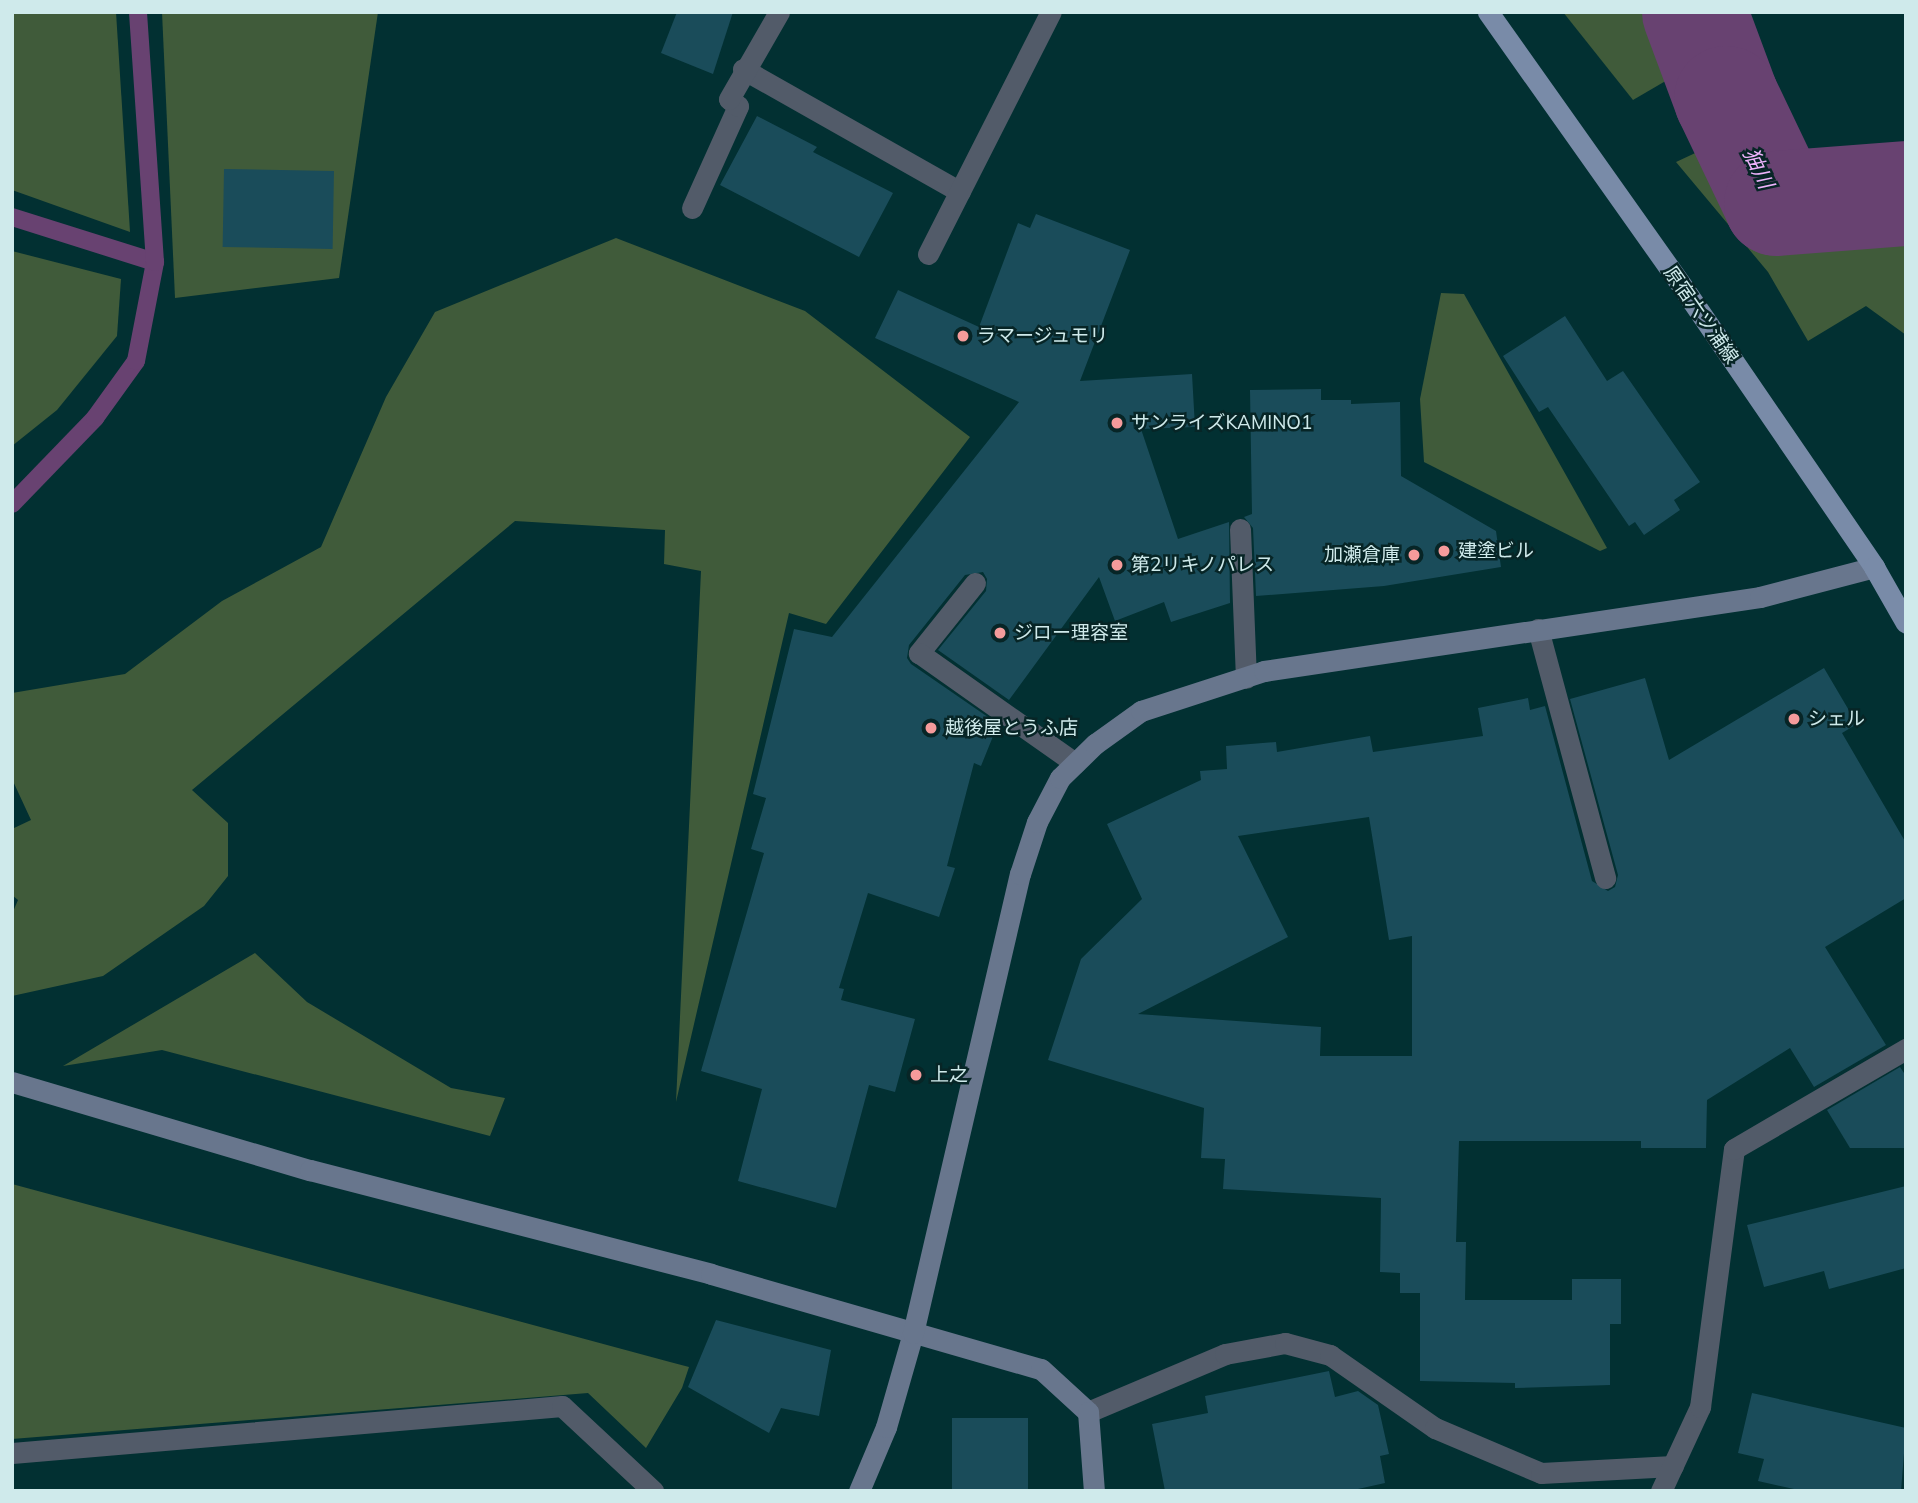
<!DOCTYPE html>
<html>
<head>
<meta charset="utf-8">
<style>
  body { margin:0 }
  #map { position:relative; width:1918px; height:1503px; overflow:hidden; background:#023032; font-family:Mulish,"Noto Sans JP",sans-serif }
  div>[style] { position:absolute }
  .green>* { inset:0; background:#405b3a }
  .stream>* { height:18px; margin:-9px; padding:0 9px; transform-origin:9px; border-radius:9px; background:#684271 }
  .river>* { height:105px; margin:-52.5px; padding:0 52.5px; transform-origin:52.5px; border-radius:52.5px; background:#684271 }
  .building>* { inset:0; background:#1a4c5a; transform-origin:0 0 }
  .lane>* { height:21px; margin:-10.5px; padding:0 10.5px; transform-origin:10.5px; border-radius:10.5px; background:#525b69 }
  .street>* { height:21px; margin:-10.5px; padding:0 10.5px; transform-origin:10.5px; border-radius:10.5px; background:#525b69 }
  .secondary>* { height:21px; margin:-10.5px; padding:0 10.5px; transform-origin:10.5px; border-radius:10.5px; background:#68768d }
  .primary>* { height:21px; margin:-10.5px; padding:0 10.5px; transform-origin:10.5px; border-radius:10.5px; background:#798ba8 }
  .dots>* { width:19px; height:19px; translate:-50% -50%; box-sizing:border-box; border:4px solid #072526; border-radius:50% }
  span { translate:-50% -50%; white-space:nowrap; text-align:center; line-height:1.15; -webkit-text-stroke:5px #072526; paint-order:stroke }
  .street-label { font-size:19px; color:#cfeaeb }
  .poi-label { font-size:19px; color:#cfeaeb }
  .left { translate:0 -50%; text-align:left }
  .right { translate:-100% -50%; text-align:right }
  .water-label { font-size:21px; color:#eeb3fc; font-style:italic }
  .frame { position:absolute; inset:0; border:14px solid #cfeaeb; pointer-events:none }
</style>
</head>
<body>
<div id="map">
  <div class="green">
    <i style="clip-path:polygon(12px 12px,116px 12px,130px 232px,12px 190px)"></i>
    <i style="clip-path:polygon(162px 12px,378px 12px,339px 278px,175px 298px)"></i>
    <i style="clip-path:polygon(1563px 12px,1645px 12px,1669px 79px,1633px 100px)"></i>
    <i style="clip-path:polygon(1706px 148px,1775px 225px,1906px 219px,1906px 335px,1866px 306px,1808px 341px,1768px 272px,1676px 162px)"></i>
    <i style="clip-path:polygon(616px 238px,805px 311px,970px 437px,826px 624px,789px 613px,676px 1102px,701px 571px,664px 564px,665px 530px,515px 521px,192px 790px,228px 823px,228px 876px,204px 906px,103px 976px,12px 996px,12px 914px,18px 900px,12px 895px,12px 829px,31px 820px,12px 779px,12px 693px,125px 674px,222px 601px,321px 547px,386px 397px,435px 312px)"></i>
    <i style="clip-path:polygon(12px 251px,121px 279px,117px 336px,57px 410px,12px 446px)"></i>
    <i style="clip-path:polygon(1441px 293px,1464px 294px,1607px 548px,1600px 551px,1424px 462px,1420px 399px)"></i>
    <i style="clip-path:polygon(255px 953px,307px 1002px,451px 1088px,505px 1098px,490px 1136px,162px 1050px,63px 1066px)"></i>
    <i style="clip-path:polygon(12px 1184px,670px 1362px,689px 1367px,682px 1388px,646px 1448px,588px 1393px,12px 1439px)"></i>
  </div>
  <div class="stream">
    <i style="left:12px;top:217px;width:150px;rotate:17.5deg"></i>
    <i style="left:12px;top:504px;width:120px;rotate:-46deg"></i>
    <i style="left:95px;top:418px;width:70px;rotate:-54.3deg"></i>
    <i style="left:136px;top:361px;width:101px;rotate:-79.1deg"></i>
    <i style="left:155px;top:262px;width:251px;rotate:-93.9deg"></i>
  </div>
  <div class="river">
    <i style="left:1694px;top:12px;width:92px;rotate:69.6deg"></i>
    <i style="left:1726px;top:98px;width:116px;rotate:64.5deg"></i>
    <i style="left:1776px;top:203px;width:130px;rotate:-4.4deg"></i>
  </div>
  <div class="building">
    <i style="clip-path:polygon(677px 12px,733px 12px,713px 74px,661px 53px)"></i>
    <i style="clip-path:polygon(757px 116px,817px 147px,813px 152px,893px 193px,859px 257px,720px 185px)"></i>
    <i style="left:224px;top:169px;width:110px;height:78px;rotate:1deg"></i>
    <i style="clip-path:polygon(1036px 214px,1130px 250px,1080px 381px,1192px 374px,1195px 427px,1141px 429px,1178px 539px,1229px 522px,1230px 603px,1171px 622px,1164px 602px,1115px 621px,1099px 577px,1009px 700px,938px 650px,986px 591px,987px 579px,983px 572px,965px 575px,909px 645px,907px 658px,911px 664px,998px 724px,981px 766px,974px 763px,947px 866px,955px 868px,939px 917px,868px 893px,839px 988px,844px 989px,841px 1000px,915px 1019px,895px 1092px,869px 1085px,836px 1208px,738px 1181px,762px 1089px,701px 1071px,764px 853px,751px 849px,766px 798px,753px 794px,794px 629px,832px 637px,1019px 402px,875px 338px,898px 290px,979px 327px,1018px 223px,1030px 228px)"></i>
    <i style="clip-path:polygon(1565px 316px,1607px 381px,1623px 371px,1700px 482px,1674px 500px,1680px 510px,1644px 535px,1635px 522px,1629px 526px,1548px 407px,1539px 412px,1503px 356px)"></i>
    <i style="clip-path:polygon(1321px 389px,1321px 400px,1351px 400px,1351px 404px,1400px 402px,1401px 476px,1496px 531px,1501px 567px,1384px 586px,1256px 596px,1253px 528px,1244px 517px,1252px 514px,1250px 390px)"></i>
    <i style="clip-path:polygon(evenodd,1824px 668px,1857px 724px,1842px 733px,1906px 843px,1906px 898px,1825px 947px,1886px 1045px,1814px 1087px,1790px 1048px,1707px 1100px,1706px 1148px,1641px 1148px,1641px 1141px,1459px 1141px,1456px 1242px,1466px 1242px,1465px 1300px,1572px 1300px,1572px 1279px,1621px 1279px,1621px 1324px,1610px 1324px,1610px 1385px,1515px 1388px,1515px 1383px,1420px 1381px,1420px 1293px,1400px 1293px,1400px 1273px,1380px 1272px,1381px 1198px,1223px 1189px,1225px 1159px,1201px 1158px,1204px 1108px,1048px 1060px,1081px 959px,1142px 899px,1107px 824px,1201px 780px,1200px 771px,1227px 769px,1226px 746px,1276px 742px,1277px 752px,1370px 736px,1373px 752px,1483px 736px,1478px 708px,1528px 698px,1530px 710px,1545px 706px,1592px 881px,1608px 891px,1615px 887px,1618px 875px,1570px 699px,1645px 678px,1669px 760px,1824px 668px,1369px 817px,1389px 940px,1412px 936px,1412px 1056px,1320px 1056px,1321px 1027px,1138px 1014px,1288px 937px,1238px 836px,1369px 817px)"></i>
    <i style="clip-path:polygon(1900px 1067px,1906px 1076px,1906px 1148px,1850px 1148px,1827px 1110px)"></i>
    <i style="clip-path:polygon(1906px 1186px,1906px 1268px,1829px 1289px,1824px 1271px,1764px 1287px,1747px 1225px)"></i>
    <i style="clip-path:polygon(716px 1320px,831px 1350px,819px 1416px,781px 1408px,769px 1433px,688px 1387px)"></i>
    <i style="clip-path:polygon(1329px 1371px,1335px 1397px,1358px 1391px,1378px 1405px,1389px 1454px,1380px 1456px,1385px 1483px,1349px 1491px,1165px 1491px,1152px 1424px,1208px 1413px,1205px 1396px)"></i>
    <i style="clip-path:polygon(1752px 1393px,1906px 1428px,1901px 1491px,1803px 1491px,1758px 1481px,1764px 1459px,1738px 1453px)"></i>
    <i style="left:952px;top:1418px;width:76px;height:73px"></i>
  </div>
  <div class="lane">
    <i style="left:692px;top:208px;width:112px;rotate:-65.7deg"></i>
    <i style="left:738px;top:106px;width:11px;rotate:-142deg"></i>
    <i style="left:1240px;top:529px;width:149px;rotate:87.7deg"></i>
    <i style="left:975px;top:583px;width:90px;rotate:128.7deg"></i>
    <i style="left:919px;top:653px;width:191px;rotate:35.2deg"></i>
    <i style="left:1538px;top:629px;width:258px;rotate:74.9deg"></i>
    <i style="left:1088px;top:1412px;width:149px;rotate:-22.9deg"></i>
    <i style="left:1225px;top:1354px;width:61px;rotate:-10.4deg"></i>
    <i style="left:1285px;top:1343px;width:47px;rotate:14.9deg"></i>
    <i style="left:1330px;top:1355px;width:128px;rotate:34.8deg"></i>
    <i style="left:1435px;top:1428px;width:115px;rotate:23deg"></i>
    <i style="left:1541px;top:1473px;width:132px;rotate:-3deg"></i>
    <i style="left:1661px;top:1491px;width:93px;rotate:-65.1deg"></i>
    <i style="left:1700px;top:1407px;width:260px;rotate:-82.5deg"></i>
    <i style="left:1734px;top:1149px;width:199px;rotate:-30.2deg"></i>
  </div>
  <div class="street">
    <i style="left:743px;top:69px;width:249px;rotate:29.5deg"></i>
    <i style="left:729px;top:99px;width:100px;rotate:-60.1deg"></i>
    <i style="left:928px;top:254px;width:271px;rotate:-63.1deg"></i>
    <i style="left:12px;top:1453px;width:552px;rotate:-4.88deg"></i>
    <i style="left:562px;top:1406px;width:125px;rotate:43deg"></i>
  </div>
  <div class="secondary">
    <i style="left:12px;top:1082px;width:311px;rotate:16.5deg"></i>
    <i style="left:310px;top:1170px;width:414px;rotate:14.5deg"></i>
    <i style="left:711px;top:1274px;width:343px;rotate:16.1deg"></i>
    <i style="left:1041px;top:1369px;width:64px;rotate:42.5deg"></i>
    <i style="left:1088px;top:1412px;width:79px;rotate:85.7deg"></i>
    <i style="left:859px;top:1491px;width:69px;rotate:-67.1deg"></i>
    <i style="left:886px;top:1427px;width:98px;rotate:-74deg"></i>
    <i style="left:913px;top:1333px;width:471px;rotate:-76.9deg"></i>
    <i style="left:1020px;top:874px;width:55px;rotate:-71.9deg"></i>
    <i style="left:1037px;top:822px;width:50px;rotate:-62.4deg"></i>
    <i style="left:1060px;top:778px;width:49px;rotate:-44.2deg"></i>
    <i style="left:1095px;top:744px;width:57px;rotate:-35.7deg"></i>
    <i style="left:1141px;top:711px;width:129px;rotate:-18deg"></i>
    <i style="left:1264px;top:671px;width:501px;rotate:-8.49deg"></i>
    <i style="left:1760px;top:597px;width:118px;rotate:-14.7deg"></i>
  </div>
  <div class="primary">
    <i style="left:1488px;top:12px;width:339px;rotate:54.7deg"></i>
    <i style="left:1684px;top:289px;width:337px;rotate:55.6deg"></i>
    <i style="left:1874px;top:567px;width:64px;rotate:60.3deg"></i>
  </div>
  <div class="dots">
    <i style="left:963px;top:336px;background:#f59b9b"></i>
    <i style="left:1117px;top:423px;background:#f59b9b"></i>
    <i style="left:1444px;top:551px;background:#f59b9b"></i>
    <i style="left:1414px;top:555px;background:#f59b9b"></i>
    <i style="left:1117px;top:565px;background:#f59b9b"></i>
    <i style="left:1000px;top:633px;background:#f59b9b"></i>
    <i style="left:1794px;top:719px;background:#f59b9b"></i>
    <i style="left:931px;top:728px;background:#f59b9b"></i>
    <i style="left:916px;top:1075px;background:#f59b9b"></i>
  </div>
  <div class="street-label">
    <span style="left:1701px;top:315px;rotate:55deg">原宿六ツ浦線</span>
  </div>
  <div class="poi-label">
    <span class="left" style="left:977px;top:336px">ラマージュモリ</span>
    <span class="left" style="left:1131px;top:423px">サンライズKAMINO1</span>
    <span class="left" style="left:1458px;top:551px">建塗ビル</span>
    <span class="right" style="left:1400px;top:555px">加瀬倉庫</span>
    <span class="left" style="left:1131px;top:565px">第2リキノパレス</span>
    <span class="left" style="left:1014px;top:633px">ジロー理容室</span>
    <span class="left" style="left:1808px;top:719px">シェル</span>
    <span class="left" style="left:945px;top:728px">越後屋とうふ店</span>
    <span class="left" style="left:930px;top:1075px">上之</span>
  </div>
  <div class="water-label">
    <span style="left:1759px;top:168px;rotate:64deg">㹨川</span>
  </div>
  <div class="frame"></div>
</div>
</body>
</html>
